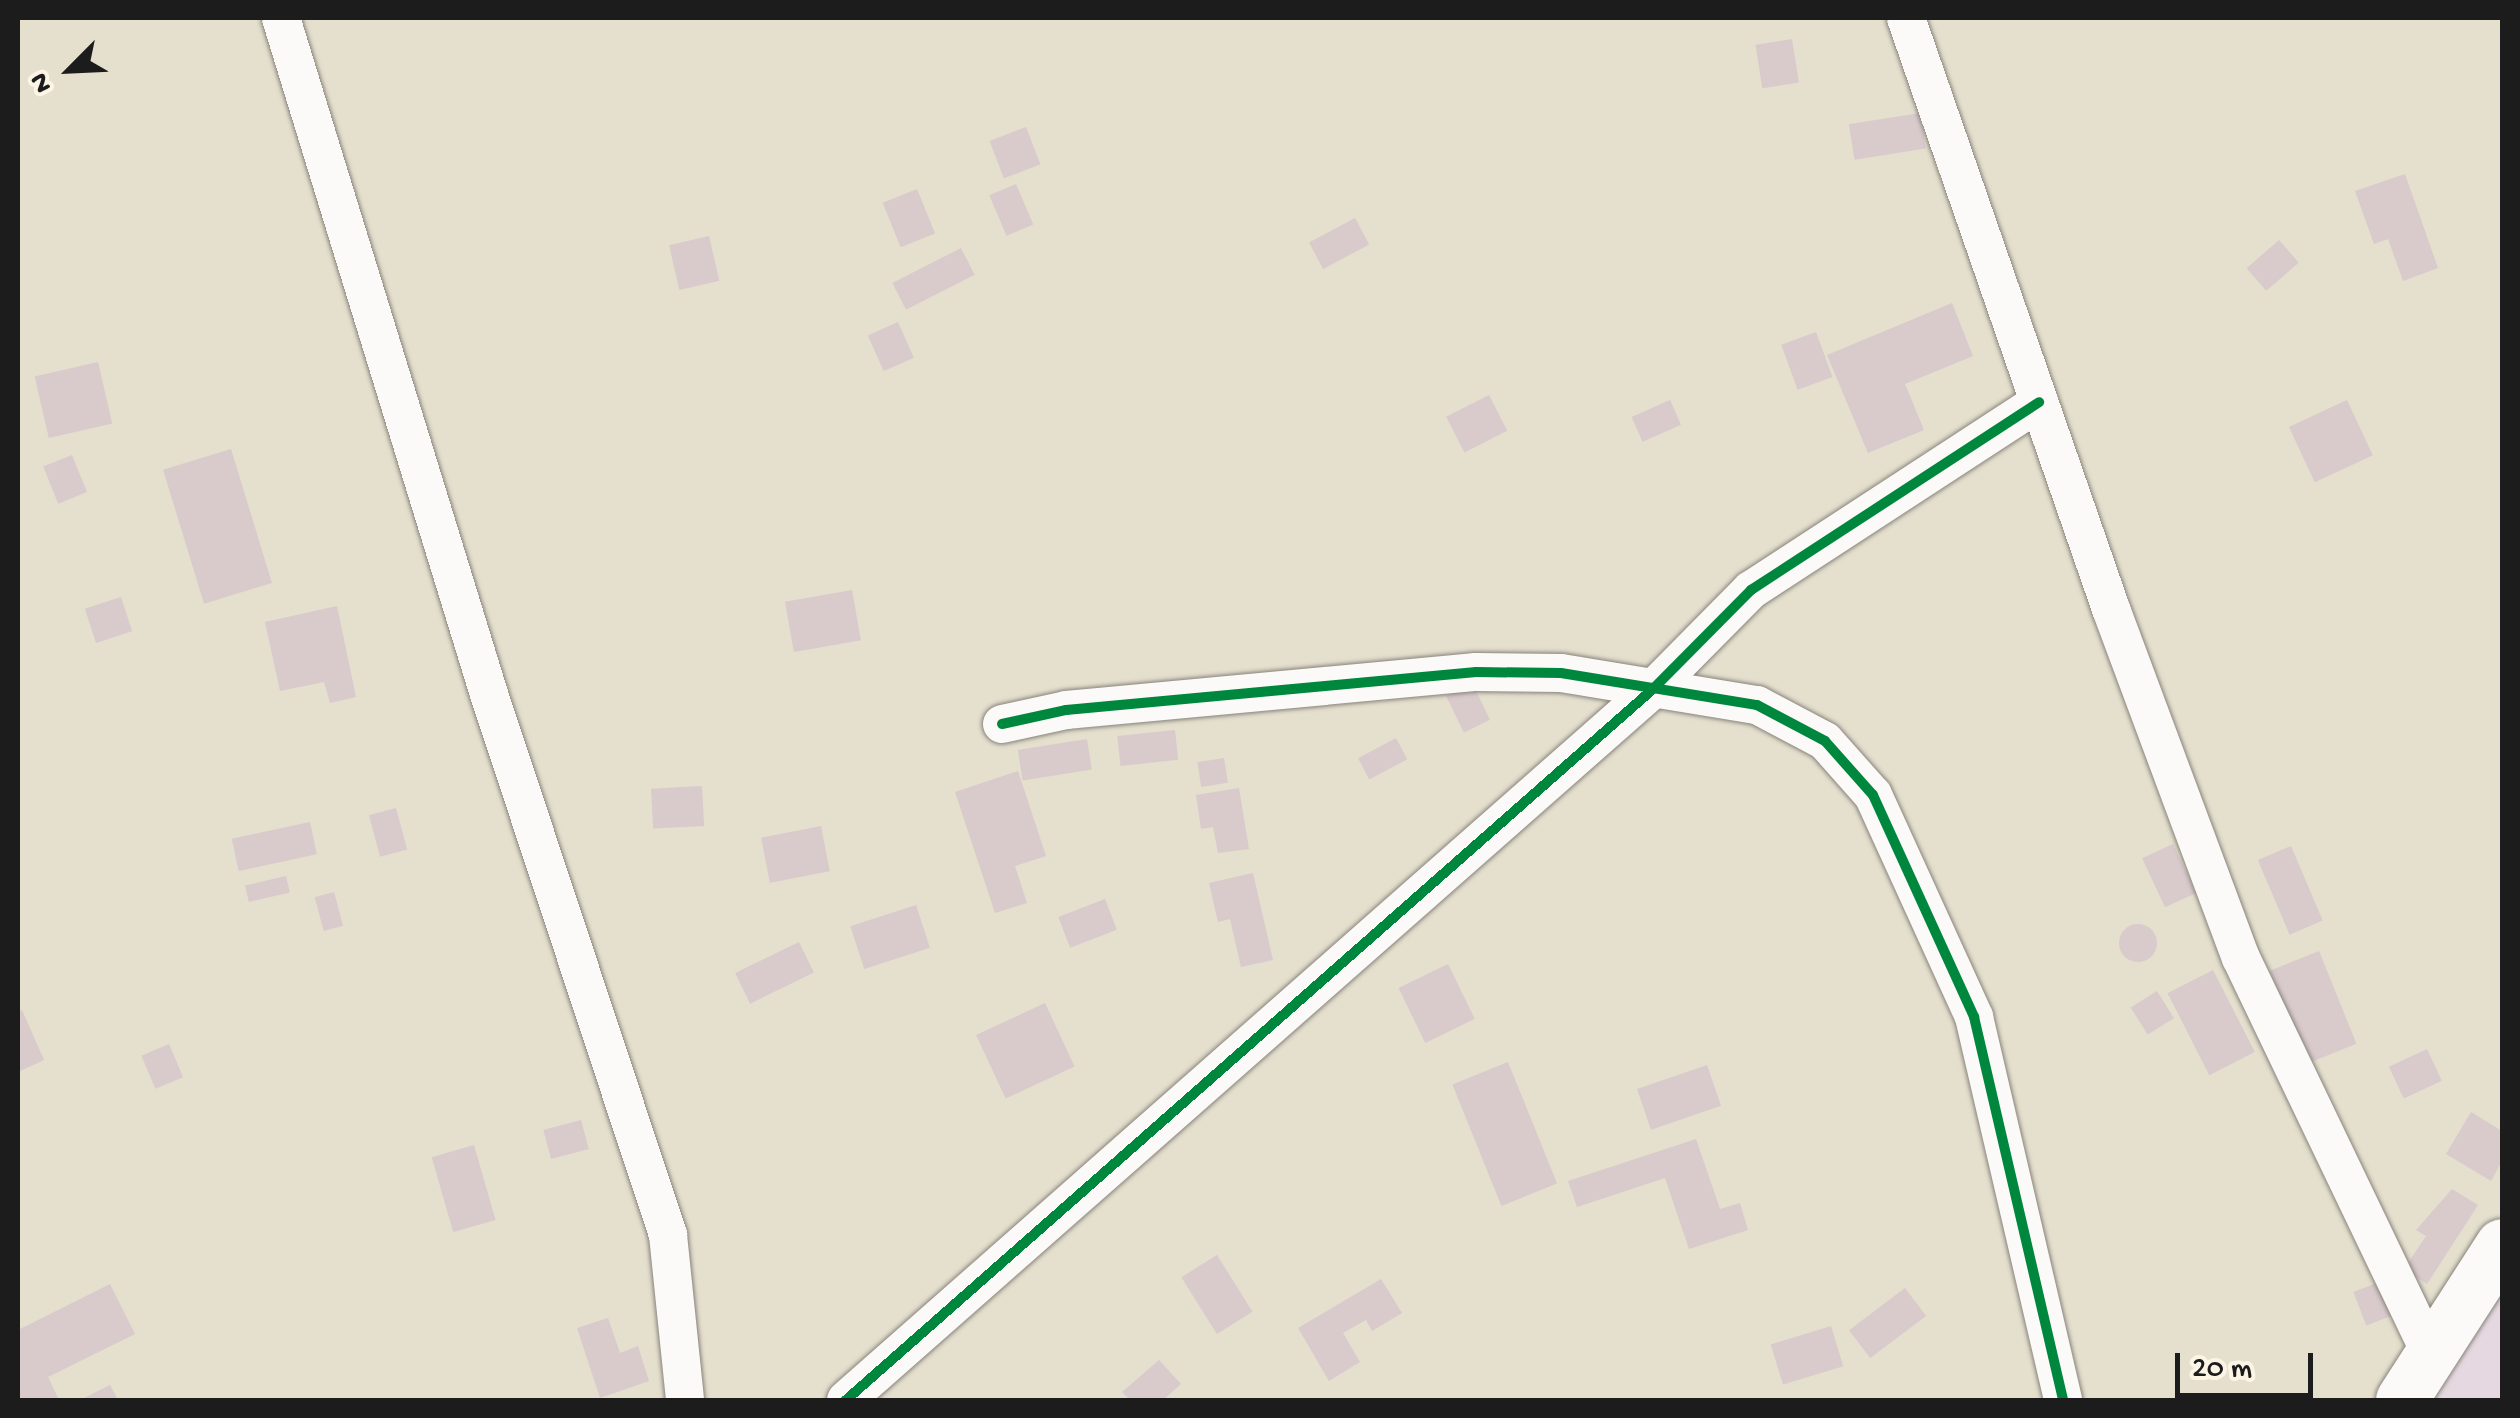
<!DOCTYPE html>
<html>
<head>
<meta charset="utf-8">
<style>
  body { margin:0 }
  #map { position:relative; width:2520px; height:1418px; overflow:hidden; background:#e5dfce; font-family:"Gochi Hand",sans-serif }
  div>[style] { position:absolute }
  .built>* { inset:0; background:#e6d8e1 }
  .building>* { inset:0; background:#d9cacc; transform-origin:0 0 }
  .round { border-radius:50% }
  .roads { filter:drop-shadow(0 0 2px #87847b) drop-shadow(0 0 2px #87847b) }
  .street>* { height:38px; margin:-19px; padding:0 19px; transform-origin:19px; border-radius:19px; background:#fbfaf8 }
  .secondary>* { height:52px; margin:-26px; padding:0 26px; transform-origin:26px; border-radius:26px; background:#fbfaf8 }
  .cycleway>* { height:10px; margin:-5px; padding:0 5px; transform-origin:5px; border-radius:5px; background:#00873e }
  span { translate:-50% -50%; white-space:nowrap; text-align:center; line-height:1.15; -webkit-text-stroke:8px #fcf5e5; paint-order:stroke }
  .frame { position:absolute; inset:0; border:20px solid #1c1c1c; pointer-events:none }
  .north { position:absolute; left:20px; top:20px; width:100px; height:100px; -webkit-text-stroke:8px #fcf5e5; paint-order:stroke; rotate:246deg; font-size:28px; font-weight:700; line-height:40px; text-align:center; color:#1c1c1c }
  .north::after { content:''; display:block; margin:auto; width:35px; height:45px; background:#1c1c1c; clip-path:polygon(50% 0,100% 100%,50% 72%,0 100%) }
  .scale { position:absolute; left:2175px; top:1353px; width:138px; height:45px; box-sizing:border-box; border:5px solid #1c1c1c; border-top:0; padding-left:12px; font-size:30px; line-height:35px; white-space:nowrap; color:#1c1c1c; -webkit-text-stroke:8px #fcf5e5; paint-order:stroke }
</style>
</head>
<body>
<div id="map">
  <div class="built">
    <i style="clip-path:polygon(2502px 1268px,2502px 1400px,2420px 1400px)"></i>
  </div>
  <div class="building">
    <i style="left:1792px;top:39px;width:44px;height:37px;rotate:81deg"></i>
    <i style="left:1920px;top:113px;width:36px;height:72px;rotate:81deg"></i>
    <i style="left:1026px;top:127px;width:40px;height:39px;rotate:69deg"></i>
    <i style="clip-path:polygon(2405px 174px,2438px 268px,2403px 281px,2388px 239px,2374px 244px,2355px 191px)"></i>
    <i style="left:1016px;top:184px;width:44px;height:29px;rotate:67deg"></i>
    <i style="left:917px;top:189px;width:48px;height:37px;rotate:68deg"></i>
    <i style="left:1355px;top:218px;width:30px;height:52px;rotate:62deg"></i>
    <i style="left:709px;top:236px;width:46px;height:41px;rotate:77deg"></i>
    <i style="left:2279px;top:240px;width:30px;height:43px;rotate:49deg"></i>
    <i style="left:961px;top:248px;width:30px;height:77px;rotate:63deg"></i>
    <i style="clip-path:polygon(1952px 303px,1973px 356px,1905px 384px,1924px 430px,1868px 453px,1827px 355px)"></i>
    <i style="left:898px;top:322px;width:39px;height:33px;rotate:66deg"></i>
    <i style="left:1816px;top:332px;width:48px;height:37px;rotate:70deg"></i>
    <i style="left:98px;top:362px;width:63px;height:65px;rotate:77deg"></i>
    <i style="left:1489px;top:395px;width:40px;height:48px;rotate:63deg"></i>
    <i style="left:1670px;top:400px;width:27px;height:42px;rotate:66deg"></i>
    <i style="left:2347px;top:400px;width:61px;height:64px;rotate:65deg"></i>
    <i style="left:231px;top:449px;width:140px;height:71px;rotate:73deg"></i>
    <i style="left:72px;top:455px;width:40px;height:31px;rotate:68deg"></i>
    <i style="left:852px;top:590px;width:51px;height:68px;rotate:80deg"></i>
    <i style="left:121px;top:597px;width:36px;height:38px;rotate:72deg"></i>
    <i style="clip-path:polygon(337px 606px,356px 697px,330px 703px,324px 682px,280px 691px,265px 622px)"></i>
    <i style="left:1472px;top:683px;width:41px;height:29px;rotate:64deg"></i>
    <i style="left:1175px;top:730px;width:30px;height:58px;rotate:84deg"></i>
    <i style="left:1396px;top:738px;width:24px;height:43px;rotate:62deg"></i>
    <i style="left:1087px;top:739px;width:31px;height:70px;rotate:81deg"></i>
    <i style="left:1224px;top:758px;width:25px;height:27px;rotate:81deg"></i>
    <i style="clip-path:polygon(1018px 771px,1046px 856px,1015px 866px,1027px 903px,995px 913px,955px 792px)"></i>
    <i style="left:702px;top:786px;width:40px;height:51px;rotate:87deg"></i>
    <i style="clip-path:polygon(1239px 788px,1249px 849px,1218px 853px,1213px 827px,1201px 829px,1196px 795px)"></i>
    <i style="left:396px;top:808px;width:43px;height:28px;rotate:75deg"></i>
    <i style="left:310px;top:822px;width:33px;height:80px;rotate:78deg"></i>
    <i style="left:821px;top:826px;width:46px;height:61px;rotate:79deg"></i>
    <i style="left:2173px;top:844px;width:54px;height:34px;rotate:65deg"></i>
    <i style="left:2291px;top:846px;width:81px;height:36px;rotate:67deg"></i>
    <i style="clip-path:polygon(1253px 873px,1273px 960px,1241px 967px,1230px 919px,1218px 922px,1209px 883px)"></i>
    <i style="left:286px;top:876px;width:17px;height:42px;rotate:77deg"></i>
    <i style="left:334px;top:892px;width:35px;height:20px;rotate:75deg"></i>
    <i style="left:1105px;top:899px;width:33px;height:50px;rotate:69deg"></i>
    <i style="left:916px;top:905px;width:45px;height:69px;rotate:72deg"></i>
    <i class="round" style="left:2119px;top:924px;width:38px;height:38px"></i>
    <i style="left:799px;top:942px;width:34px;height:71px;rotate:64deg"></i>
    <i style="left:2319px;top:951px;width:100px;height:53px;rotate:68deg"></i>
    <i style="left:1448px;top:964px;width:61px;height:55px;rotate:64deg"></i>
    <i style="left:2213px;top:970px;width:92px;height:51px;rotate:63deg"></i>
    <i style="left:2157px;top:991px;width:32px;height:31px;rotate:58deg"></i>
    <i style="left:1045px;top:1003px;width:70px;height:76px;rotate:65deg"></i>
    <i style="clip-path:polygon(22px 1010px,44px 1060px,18px 1072px,18px 1012px)"></i>
    <i style="left:169px;top:1044px;width:36px;height:30px;rotate:67deg"></i>
    <i style="left:2427px;top:1049px;width:35px;height:42px;rotate:65deg"></i>
    <i style="left:1508px;top:1062px;width:131px;height:60px;rotate:68deg"></i>
    <i style="left:1707px;top:1065px;width:43px;height:74px;rotate:71deg"></i>
    <i style="clip-path:polygon(2471px 1112px,2502px 1131px,2502px 1161px,2491px 1181px,2446px 1154px)"></i>
    <i style="left:581px;top:1120px;width:30px;height:39px;rotate:75deg"></i>
    <i style="clip-path:polygon(1696px 1139px,1720px 1209px,1740px 1203px,1748px 1230px,1689px 1249px,1665px 1178px,1577px 1207px,1568px 1181px)"></i>
    <i style="left:474px;top:1145px;width:78px;height:44px;rotate:74deg"></i>
    <i style="clip-path:polygon(2452px 1189px,2478px 1205px,2427px 1284px,2404px 1269px,2426px 1236px,2416px 1230px)"></i>
    <i style="left:1217px;top:1255px;width:67px;height:42px;rotate:58deg"></i>
    <i style="clip-path:polygon(1381px 1279px,1402px 1313px,1372px 1331px,1366px 1320px,1343px 1333px,1360px 1362px,1329px 1381px,1298px 1328px)"></i>
    <i style="left:2387px;top:1279px;width:36px;height:36px;rotate:69deg"></i>
    <i style="clip-path:polygon(110px 1284px,135px 1334px,48px 1377px,59px 1400px,18px 1400px,18px 1330px)"></i>
    <i style="left:1905px;top:1288px;width:35px;height:70px;rotate:53deg"></i>
    <i style="clip-path:polygon(608px 1318px,620px 1353px,638px 1346px,649px 1381px,600px 1398px,577px 1328px)"></i>
    <i style="left:1831px;top:1326px;width:42px;height:63px;rotate:73deg"></i>
    <i style="clip-path:polygon(1159px 1360px,1181px 1384px,1163px 1400px,1130px 1400px,1122px 1392px)"></i>
    <i style="clip-path:polygon(110px 1385px,118px 1400px,80px 1400px)"></i>
  </div>
  <div class="roads">
    <div class="street">
      <i style="left:281px;top:18px;width:707px;rotate:72.9deg"></i>
      <i style="left:489px;top:694px;width:570px;rotate:71.69deg"></i>
      <i style="left:668px;top:1235px;width:166px;rotate:84.1deg"></i>
      <i style="left:1906px;top:18px;width:626px;rotate:70.87deg"></i>
      <i style="left:2111px;top:609px;width:372px;rotate:69.6deg"></i>
      <i style="left:2241px;top:958px;width:438px;rotate:64.4deg"></i>
      <i style="left:1002px;top:724px;width:66px;rotate:-12.3deg"></i>
      <i style="left:1066px;top:710px;width:412px;rotate:-5.3deg"></i>
      <i style="left:1476px;top:672px;width:85px;rotate:0.7deg"></i>
      <i style="left:1561px;top:673px;width:199px;rotate:9.3deg"></i>
      <i style="left:1757px;top:705px;width:77px;rotate:27.9deg"></i>
      <i style="left:1825px;top:741px;width:72px;rotate:48.4deg"></i>
      <i style="left:1873px;top:795px;width:244px;rotate:65.5deg"></i>
      <i style="left:1974px;top:1017px;width:393px;rotate:76.9deg"></i>
      <i style="left:846px;top:1400px;width:1076px;rotate:-41.38deg"></i>
      <i style="left:1653px;top:689px;width:139px;rotate:-45.3deg"></i>
      <i style="left:1751px;top:590px;width:344px;rotate:-33.1deg"></i>
    </div>
    <div class="secondary">
      <i style="left:2402px;top:1400px;width:184px;rotate:-57.2deg"></i>
    </div>
  </div>
  <div class="cycleway">
    <i style="left:1002px;top:724px;width:66px;rotate:-12.3deg"></i>
    <i style="left:1066px;top:710px;width:412px;rotate:-5.3deg"></i>
    <i style="left:1476px;top:672px;width:85px;rotate:0.7deg"></i>
    <i style="left:1561px;top:673px;width:199px;rotate:9.3deg"></i>
    <i style="left:1757px;top:705px;width:77px;rotate:27.9deg"></i>
    <i style="left:1825px;top:741px;width:72px;rotate:48.4deg"></i>
    <i style="left:1873px;top:795px;width:244px;rotate:65.5deg"></i>
    <i style="left:1974px;top:1017px;width:393px;rotate:76.9deg"></i>
    <i style="left:846px;top:1400px;width:1076px;rotate:-41.38deg"></i>
    <i style="left:1653px;top:689px;width:139px;rotate:-45.3deg"></i>
    <i style="left:1751px;top:590px;width:344px;rotate:-33.1deg"></i>
  </div>
  <div class="frame"></div>
  <div class="north">N</div>
  <div class="scale">20 m</div>
</div>
</body>
</html>
